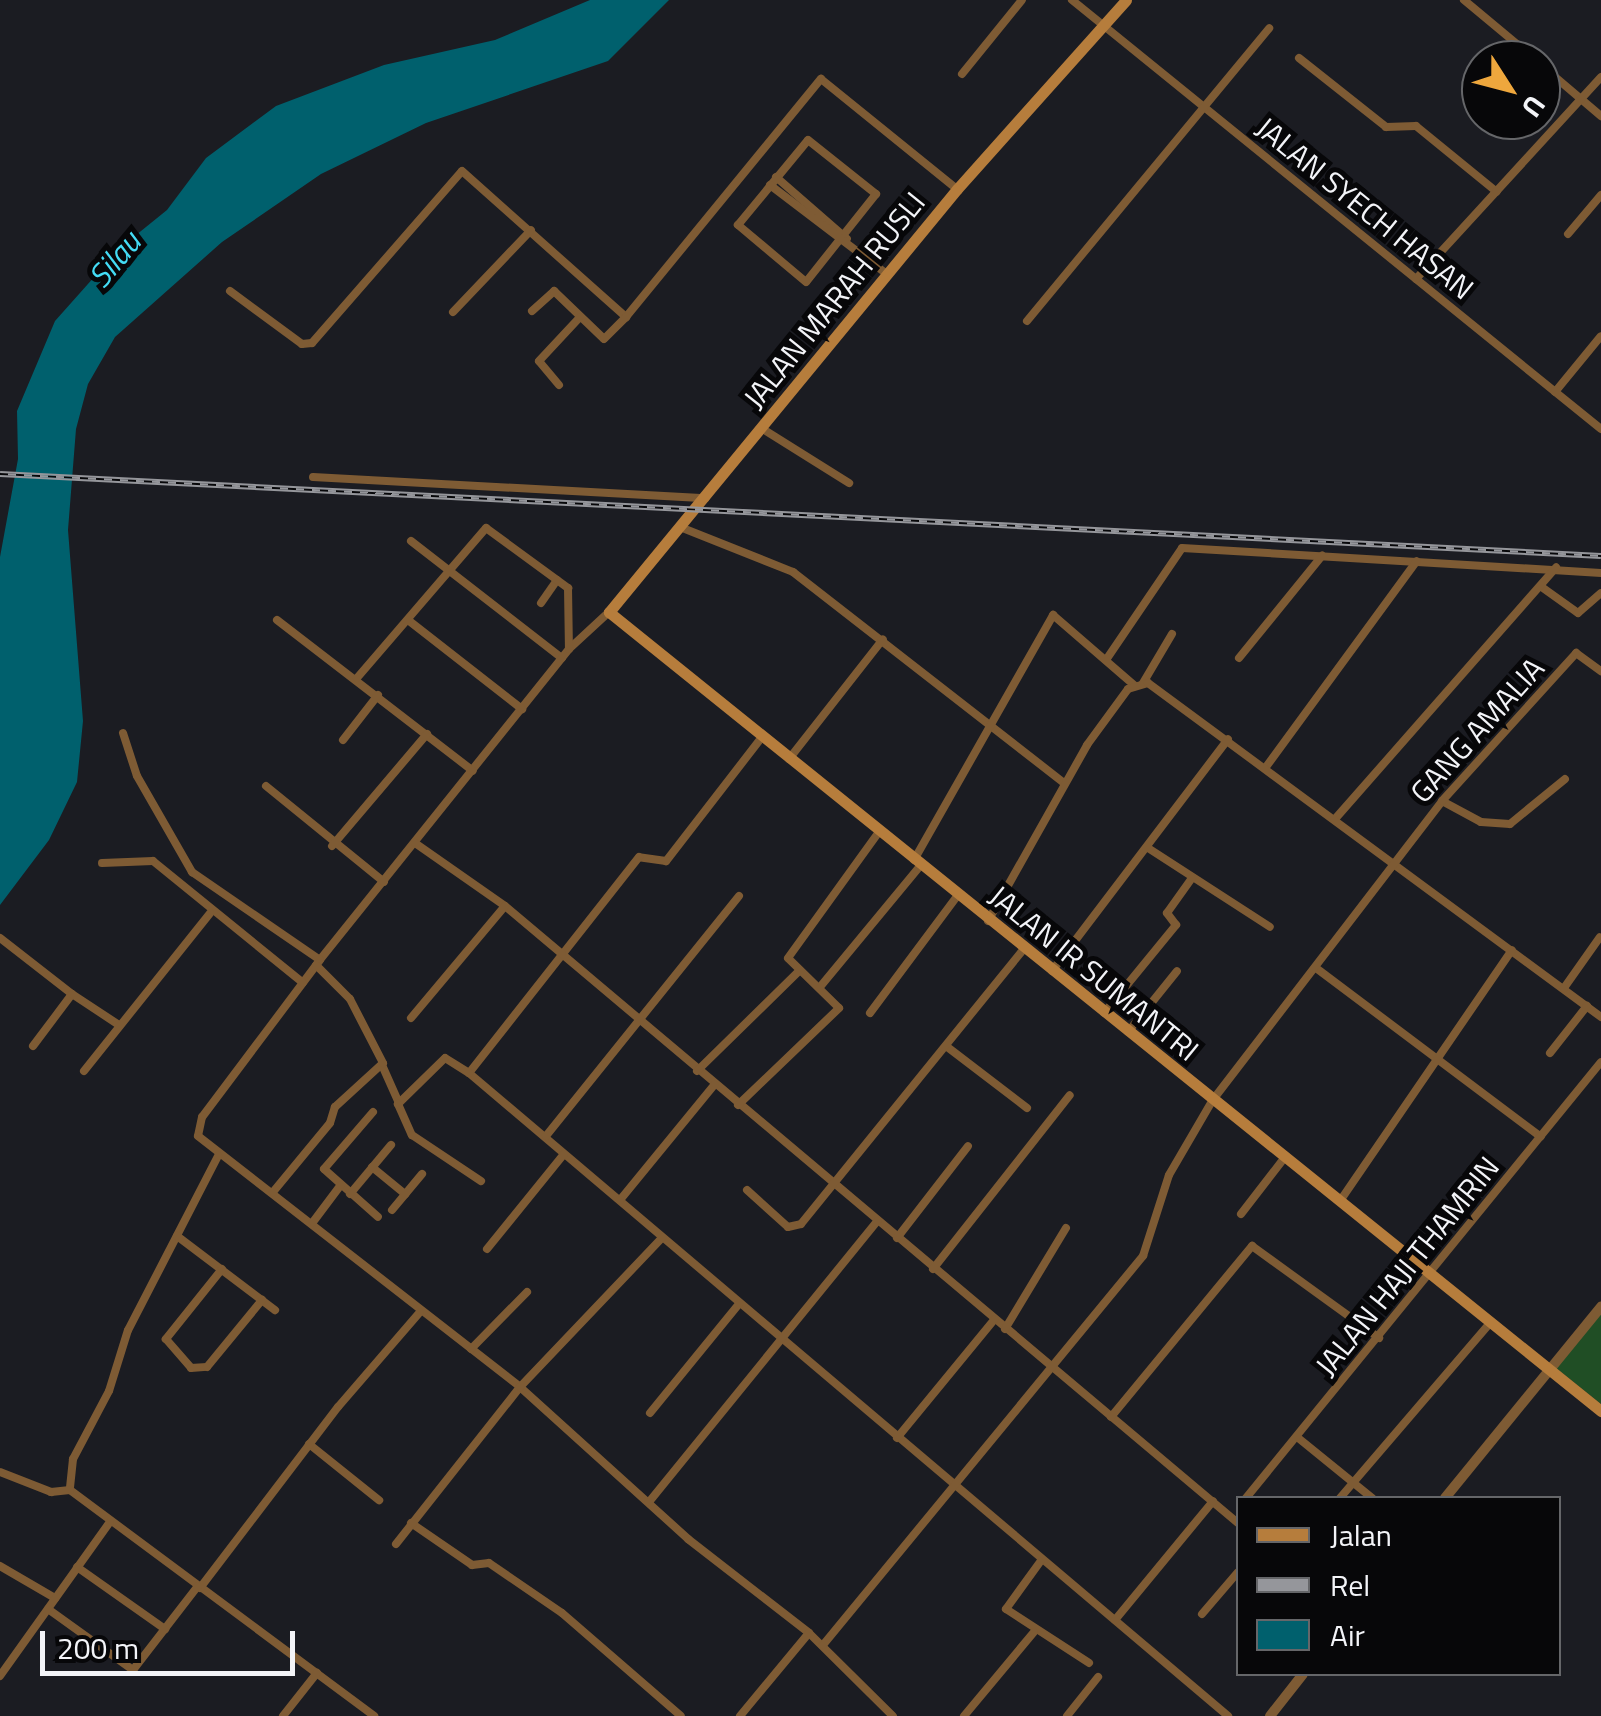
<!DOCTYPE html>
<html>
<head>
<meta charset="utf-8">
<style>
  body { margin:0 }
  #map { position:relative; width:1601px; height:1716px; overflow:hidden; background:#1b1c22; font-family:"Titillium Web",sans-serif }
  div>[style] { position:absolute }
  .green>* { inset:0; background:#204e25 }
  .water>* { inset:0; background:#00606d }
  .minor>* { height:8px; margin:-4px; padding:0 4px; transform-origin:4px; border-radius:4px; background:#7e5b34 }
  .tertiary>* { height:10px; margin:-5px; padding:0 5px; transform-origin:5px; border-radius:5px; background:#7e5b34 }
  .secondary>* { height:11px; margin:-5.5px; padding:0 5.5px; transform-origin:5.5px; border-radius:5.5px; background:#b67d3c }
  .rail>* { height:6px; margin-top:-3px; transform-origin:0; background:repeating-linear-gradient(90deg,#070709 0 8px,#95969b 0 16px); box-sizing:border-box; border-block:2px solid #95969b }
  span { translate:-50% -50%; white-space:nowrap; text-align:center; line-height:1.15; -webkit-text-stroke:10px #070709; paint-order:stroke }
  .street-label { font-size:30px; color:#f3f4f8 }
  .water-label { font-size:32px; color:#44dcf5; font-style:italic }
  .legend { position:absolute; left:1236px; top:1496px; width:325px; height:180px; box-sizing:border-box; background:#070709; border:2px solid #656669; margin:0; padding:12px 18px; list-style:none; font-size:30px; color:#f3f4f8 }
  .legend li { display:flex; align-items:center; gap:20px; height:50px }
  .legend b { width:50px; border:2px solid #656669 }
  .north { position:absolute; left:1461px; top:40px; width:100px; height:100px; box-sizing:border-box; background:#070709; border:2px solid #656669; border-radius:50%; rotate:126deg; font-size:28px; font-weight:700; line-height:40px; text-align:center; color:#f3f4f8 }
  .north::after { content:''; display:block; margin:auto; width:35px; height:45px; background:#eea73d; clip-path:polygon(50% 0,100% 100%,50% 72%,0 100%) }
  .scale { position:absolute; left:40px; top:1631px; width:255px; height:45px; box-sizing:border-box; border:5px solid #f3f4f8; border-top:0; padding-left:12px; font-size:30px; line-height:35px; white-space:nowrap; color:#f3f4f8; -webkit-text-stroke:8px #070709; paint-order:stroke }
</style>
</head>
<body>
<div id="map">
  <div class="green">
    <i style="clip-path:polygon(1601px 1312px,1601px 1404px,1556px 1368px)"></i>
  </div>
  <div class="water">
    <i style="clip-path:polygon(590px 0,669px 0,608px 61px,426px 123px,321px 174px,222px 242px,115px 337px,88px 384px,76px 429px,68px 530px,83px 721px,77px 782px,49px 840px,0 905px,0 557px,18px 459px,17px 411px,55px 321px,120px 248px,167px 210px,206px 158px,276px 106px,384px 65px,495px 40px)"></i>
  </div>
  <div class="minor">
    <i style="left:1072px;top:0;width:681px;rotate:39.04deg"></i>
    <i style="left:1464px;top:0;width:94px;rotate:39.8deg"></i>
    <i style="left:1299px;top:58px;width:111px;rotate:38.4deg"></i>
    <i style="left:1386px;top:127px;width:30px;rotate:-2deg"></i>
    <i style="left:1416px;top:126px;width:104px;rotate:39.2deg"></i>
    <i style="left:1541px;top:65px;width:79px;rotate:40.4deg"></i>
    <i style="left:962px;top:74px;width:95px;rotate:-51deg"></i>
    <i style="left:808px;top:140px;width:87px;rotate:38.5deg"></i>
    <i style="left:876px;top:194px;width:112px;rotate:128.5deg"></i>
    <i style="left:806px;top:282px;width:89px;rotate:-140deg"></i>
    <i style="left:738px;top:225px;width:110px;rotate:-50.5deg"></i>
    <i style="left:776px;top:177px;width:94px;rotate:41.1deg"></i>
    <i style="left:770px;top:185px;width:147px;rotate:37.3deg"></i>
    <i style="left:1568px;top:234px;width:51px;rotate:-49.8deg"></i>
    <i style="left:1416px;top:279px;width:274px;rotate:-47.5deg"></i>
    <i style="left:230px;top:291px;width:89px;rotate:36.4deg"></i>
    <i style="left:302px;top:344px;width:10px;rotate:-6deg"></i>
    <i style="left:312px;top:343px;width:228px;rotate:-48.9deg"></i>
    <i style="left:462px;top:171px;width:220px;rotate:41.7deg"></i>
    <i style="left:626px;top:317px;width:308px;rotate:-50.7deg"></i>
    <i style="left:821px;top:79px;width:175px;rotate:39deg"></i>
    <i style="left:532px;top:311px;width:30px;rotate:-42deg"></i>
    <i style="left:554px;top:291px;width:69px;rotate:43.8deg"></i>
    <i style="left:604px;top:339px;width:31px;rotate:-45deg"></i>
    <i style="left:453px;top:312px;width:113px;rotate:-46.4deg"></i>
    <i style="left:1027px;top:321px;width:380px;rotate:-50.4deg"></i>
    <i style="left:559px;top:385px;width:31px;rotate:-130deg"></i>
    <i style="left:539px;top:361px;width:60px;rotate:-47deg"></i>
    <i style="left:1555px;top:392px;width:72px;rotate:-50.6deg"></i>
    <i style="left:761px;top:428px;width:104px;rotate:32deg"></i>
    <i style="left:313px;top:477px;width:393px;rotate:3.1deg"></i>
    <i style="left:680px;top:527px;width:122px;rotate:21.7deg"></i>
    <i style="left:793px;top:572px;width:342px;rotate:37.9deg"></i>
    <i style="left:411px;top:541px;width:191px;rotate:37.8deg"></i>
    <i style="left:1543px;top:588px;width:43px;rotate:35.5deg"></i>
    <i style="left:1578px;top:613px;width:30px;rotate:-41deg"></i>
    <i style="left:541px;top:603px;width:28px;rotate:-55deg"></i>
    <i style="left:609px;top:612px;width:54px;rotate:137.2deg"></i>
    <i style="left:569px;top:649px;width:398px;rotate:128.7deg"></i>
    <i style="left:320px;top:960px;width:196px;rotate:126.9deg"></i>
    <i style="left:202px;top:1117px;width:19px;rotate:102deg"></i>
    <i style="left:198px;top:1136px;width:408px;rotate:37.9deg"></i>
    <i style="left:520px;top:1387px;width:227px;rotate:42.1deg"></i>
    <i style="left:688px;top:1539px;width:153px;rotate:37.8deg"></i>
    <i style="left:809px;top:1633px;width:118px;rotate:44.7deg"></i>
    <i style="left:277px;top:620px;width:247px;rotate:37.6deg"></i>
    <i style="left:408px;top:620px;width:145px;rotate:38deg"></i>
    <i style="left:1239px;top:658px;width:132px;rotate:-50.9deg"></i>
    <i style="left:1106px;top:660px;width:135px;rotate:-55.8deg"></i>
    <i style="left:1182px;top:548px;width:420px;rotate:3.4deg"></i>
    <i style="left:357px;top:678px;width:198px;rotate:-49.3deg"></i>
    <i style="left:486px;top:528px;width:102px;rotate:36.2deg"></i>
    <i style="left:568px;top:588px;width:61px;rotate:89.1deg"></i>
    <i style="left:1143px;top:683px;width:57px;rotate:-59.4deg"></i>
    <i style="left:123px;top:733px;width:45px;rotate:72deg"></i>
    <i style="left:137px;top:776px;width:111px;rotate:60.2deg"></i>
    <i style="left:192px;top:872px;width:155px;rotate:34.5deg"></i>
    <i style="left:762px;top:737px;width:157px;rotate:127.7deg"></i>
    <i style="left:666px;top:861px;width:27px;rotate:-172deg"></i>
    <i style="left:639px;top:857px;width:275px;rotate:128.2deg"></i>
    <i style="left:469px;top:1073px;width:995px;rotate:40.27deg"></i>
    <i style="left:343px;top:740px;width:57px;rotate:-52.1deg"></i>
    <i style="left:789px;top:759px;width:152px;rotate:-51.9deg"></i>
    <i style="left:1266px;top:767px;width:255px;rotate:-53.8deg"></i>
    <i style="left:266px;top:786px;width:152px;rotate:39.1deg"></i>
    <i style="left:1442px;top:801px;width:44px;rotate:28.3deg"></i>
    <i style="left:1481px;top:822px;width:29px;rotate:4deg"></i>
    <i style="left:1510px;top:824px;width:71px;rotate:-39.3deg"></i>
    <i style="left:1335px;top:819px;width:335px;rotate:-48.7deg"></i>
    <i style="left:415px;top:843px;width:110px;rotate:35deg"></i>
    <i style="left:505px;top:906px;width:958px;rotate:40.09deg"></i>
    <i style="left:332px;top:846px;width:147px;rotate:-49.7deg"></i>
    <i style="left:1148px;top:848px;width:145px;rotate:32.9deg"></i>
    <i style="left:914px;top:860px;width:282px;rotate:-60.4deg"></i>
    <i style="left:1053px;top:615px;width:107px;rotate:40.8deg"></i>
    <i style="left:102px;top:863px;width:51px;rotate:-2.2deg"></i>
    <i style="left:153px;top:861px;width:193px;rotate:39.1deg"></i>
    <i style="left:988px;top:921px;width:202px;rotate:-60.6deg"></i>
    <i style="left:1087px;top:745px;width:69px;rotate:-53.8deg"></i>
    <i style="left:1128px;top:689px;width:21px;rotate:-17deg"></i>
    <i style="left:1148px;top:683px;width:563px;rotate:36.4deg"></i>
    <i style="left:0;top:938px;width:91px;rotate:37.9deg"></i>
    <i style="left:1316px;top:968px;width:281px;rotate:36.9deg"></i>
    <i style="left:1052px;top:971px;width:291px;rotate:-52.8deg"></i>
    <i style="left:820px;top:987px;width:158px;rotate:-50.4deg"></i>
    <i style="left:1564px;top:988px;width:62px;rotate:-54.8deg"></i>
    <i style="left:870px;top:1013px;width:147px;rotate:-53.3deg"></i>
    <i style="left:1104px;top:1013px;width:114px;rotate:-50.7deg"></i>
    <i style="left:1176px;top:925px;width:15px;rotate:-127deg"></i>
    <i style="left:1167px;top:913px;width:43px;rotate:-54.5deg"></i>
    <i style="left:411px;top:1018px;width:146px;rotate:-50deg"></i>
    <i style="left:1128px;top:1032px;width:78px;rotate:-51.2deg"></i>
    <i style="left:33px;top:1046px;width:65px;rotate:-53.1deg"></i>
    <i style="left:72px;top:994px;width:56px;rotate:33.4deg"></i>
    <i style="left:946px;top:1046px;width:102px;rotate:37.4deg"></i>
    <i style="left:1550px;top:1053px;width:60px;rotate:-51.8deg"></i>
    <i style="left:382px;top:1065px;width:39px;rotate:66deg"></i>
    <i style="left:84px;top:1071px;width:202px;rotate:-51.4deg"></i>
    <i style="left:697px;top:1071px;width:143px;rotate:-44.4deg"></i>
    <i style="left:469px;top:1073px;width:28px;rotate:-148deg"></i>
    <i style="left:445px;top:1058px;width:66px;rotate:135.6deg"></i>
    <i style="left:398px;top:1104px;width:34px;rotate:66deg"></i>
    <i style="left:412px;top:1135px;width:83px;rotate:33.7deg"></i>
    <i style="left:738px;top:1105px;width:140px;rotate:-43.8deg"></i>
    <i style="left:839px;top:1008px;width:71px;rotate:-135.6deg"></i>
    <i style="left:788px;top:958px;width:155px;rotate:-54.2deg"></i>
    <i style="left:373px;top:1112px;width:75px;rotate:130.7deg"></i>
    <i style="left:324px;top:1169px;width:72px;rotate:41.6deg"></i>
    <i style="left:546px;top:1136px;width:308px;rotate:-51.2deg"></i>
    <i style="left:218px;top:1156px;width:196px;rotate:117.3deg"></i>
    <i style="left:128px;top:1330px;width:64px;rotate:107.3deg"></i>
    <i style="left:109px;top:1391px;width:77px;rotate:117.9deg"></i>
    <i style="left:73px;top:1459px;width:31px;rotate:96deg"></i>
    <i style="left:70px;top:1490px;width:379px;rotate:36.6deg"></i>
    <i style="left:372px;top:1167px;width:43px;rotate:39.3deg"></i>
    <i style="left:747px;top:1190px;width:55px;rotate:42.1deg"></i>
    <i style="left:788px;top:1227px;width:13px;rotate:-13deg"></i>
    <i style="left:801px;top:1224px;width:354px;rotate:-51deg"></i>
    <i style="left:273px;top:1192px;width:89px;rotate:-50.4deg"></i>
    <i style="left:330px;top:1123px;width:17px;rotate:-73deg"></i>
    <i style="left:335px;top:1107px;width:65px;rotate:-42.5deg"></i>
    <i style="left:383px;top:1063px;width:72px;rotate:-117.3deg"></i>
    <i style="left:350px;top:999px;width:48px;rotate:-135deg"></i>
    <i style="left:350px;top:1194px;width:64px;rotate:-50.1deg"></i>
    <i style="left:620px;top:1200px;width:149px;rotate:-50.7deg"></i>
    <i style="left:1340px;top:1201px;width:304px;rotate:-55.6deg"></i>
    <i style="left:392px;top:1210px;width:47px;rotate:-50.2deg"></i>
    <i style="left:1241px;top:1214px;width:72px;rotate:-52.3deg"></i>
    <i style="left:313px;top:1222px;width:45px;rotate:-53.1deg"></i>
    <i style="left:177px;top:1236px;width:123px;rotate:37.1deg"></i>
    <i style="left:897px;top:1238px;width:116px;rotate:-52.3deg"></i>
    <i style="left:487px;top:1249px;width:122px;rotate:-51deg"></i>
    <i style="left:222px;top:1269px;width:90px;rotate:128.7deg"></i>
    <i style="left:166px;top:1339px;width:38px;rotate:49deg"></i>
    <i style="left:191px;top:1368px;width:16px;rotate:-4deg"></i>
    <i style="left:207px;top:1367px;width:87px;rotate:-50.6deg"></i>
    <i style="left:933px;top:1269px;width:221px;rotate:-51.8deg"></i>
    <i style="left:1005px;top:1329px;width:118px;rotate:-58.9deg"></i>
    <i style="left:471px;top:1349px;width:80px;rotate:-45.5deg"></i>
    <i style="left:650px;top:1413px;width:141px;rotate:-50.8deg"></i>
    <i style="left:1111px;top:1417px;width:222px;rotate:-50.5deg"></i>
    <i style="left:1252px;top:1246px;width:157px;rotate:35.9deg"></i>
    <i style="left:1297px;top:1437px;width:97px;rotate:39.1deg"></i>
    <i style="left:897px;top:1438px;width:153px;rotate:-50.6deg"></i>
    <i style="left:309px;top:1444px;width:90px;rotate:38.7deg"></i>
    <i style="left:0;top:1472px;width:55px;rotate:21.4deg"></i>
    <i style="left:51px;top:1492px;width:19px;rotate:-6deg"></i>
    <i style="left:1246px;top:1498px;width:562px;rotate:-50.85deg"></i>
    <i style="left:1340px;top:1498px;width:232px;rotate:-49.4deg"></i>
    <i style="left:649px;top:1502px;width:362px;rotate:-50.9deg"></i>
    <i style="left:411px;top:1523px;width:74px;rotate:34.5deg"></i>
    <i style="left:472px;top:1565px;width:17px;rotate:-7deg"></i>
    <i style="left:489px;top:1563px;width:88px;rotate:34.4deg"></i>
    <i style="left:562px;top:1613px;width:157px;rotate:40.9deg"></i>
    <i style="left:396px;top:1544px;width:200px;rotate:-51.7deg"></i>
    <i style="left:520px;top:1387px;width:206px;rotate:-46.4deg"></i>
    <i style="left:1040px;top:1562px;width:58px;rotate:125.9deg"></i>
    <i style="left:1006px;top:1609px;width:99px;rotate:33deg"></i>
    <i style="left:0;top:1566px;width:64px;rotate:30.2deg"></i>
    <i style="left:77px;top:1567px;width:108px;rotate:35.2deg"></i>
    <i style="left:200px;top:1588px;width:228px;rotate:-52.7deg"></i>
    <i style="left:338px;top:1407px;width:125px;rotate:-49.2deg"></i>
    <i style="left:48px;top:1609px;width:105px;rotate:35.7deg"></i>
    <i style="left:133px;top:1670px;width:106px;rotate:-52.3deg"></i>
    <i style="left:1202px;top:1614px;width:55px;rotate:-49.4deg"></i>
    <i style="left:1115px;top:1620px;width:154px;rotate:-50.5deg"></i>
    <i style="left:823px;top:1645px;width:504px;rotate:-50.56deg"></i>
    <i style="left:1143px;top:1256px;width:85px;rotate:-72.2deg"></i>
    <i style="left:1169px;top:1175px;width:86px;rotate:-59.8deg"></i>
    <i style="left:1212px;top:1101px;width:378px;rotate:-52.5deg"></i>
    <i style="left:1442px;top:801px;width:200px;rotate:-47.8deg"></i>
    <i style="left:1576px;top:653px;width:31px;rotate:36deg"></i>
    <i style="left:0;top:1676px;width:189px;rotate:-54.5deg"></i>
    <i style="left:283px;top:1716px;width:55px;rotate:-51.7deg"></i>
    <i style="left:740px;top:1716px;width:108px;rotate:-50.3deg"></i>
    <i style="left:964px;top:1716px;width:109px;rotate:-50.2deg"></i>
    <i style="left:1067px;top:1716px;width:50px;rotate:-51.5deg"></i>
  </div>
  <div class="tertiary">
    <i style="left:1445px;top:1498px;width:247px;rotate:-50.8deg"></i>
    <i style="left:1270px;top:1716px;width:53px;rotate:-51.8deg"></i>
  </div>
  <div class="secondary">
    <i style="left:1126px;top:0;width:254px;rotate:131.8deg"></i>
    <i style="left:957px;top:189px;width:548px;rotate:129.44deg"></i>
    <i style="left:609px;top:612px;width:1274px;rotate:38.85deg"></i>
  </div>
  <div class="rail">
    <i style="left:0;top:474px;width:1603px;rotate:2.93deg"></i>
  </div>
  <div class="street-label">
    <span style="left:1365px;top:208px;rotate:39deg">JALAN SYECH HASAN</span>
    <span style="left:834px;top:300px;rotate:-51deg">JALAN MARAH RUSLI</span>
    <span style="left:1477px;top:730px;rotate:-48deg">GANG AMALIA</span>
    <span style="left:1094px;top:973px;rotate:39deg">JALAN IR SUMANTRI</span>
    <span style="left:1407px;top:1266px;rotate:-51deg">JALAN HAJI THAMRIN</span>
  </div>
  <div class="water-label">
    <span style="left:114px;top:259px;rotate:-50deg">Silau</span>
  </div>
  <ul class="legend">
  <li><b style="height:12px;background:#b67d3c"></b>Jalan</li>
  <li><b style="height:12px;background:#95969b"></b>Rel</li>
  <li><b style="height:28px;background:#00606d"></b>Air</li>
  </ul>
  <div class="north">U</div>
  <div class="scale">200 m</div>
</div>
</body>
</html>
